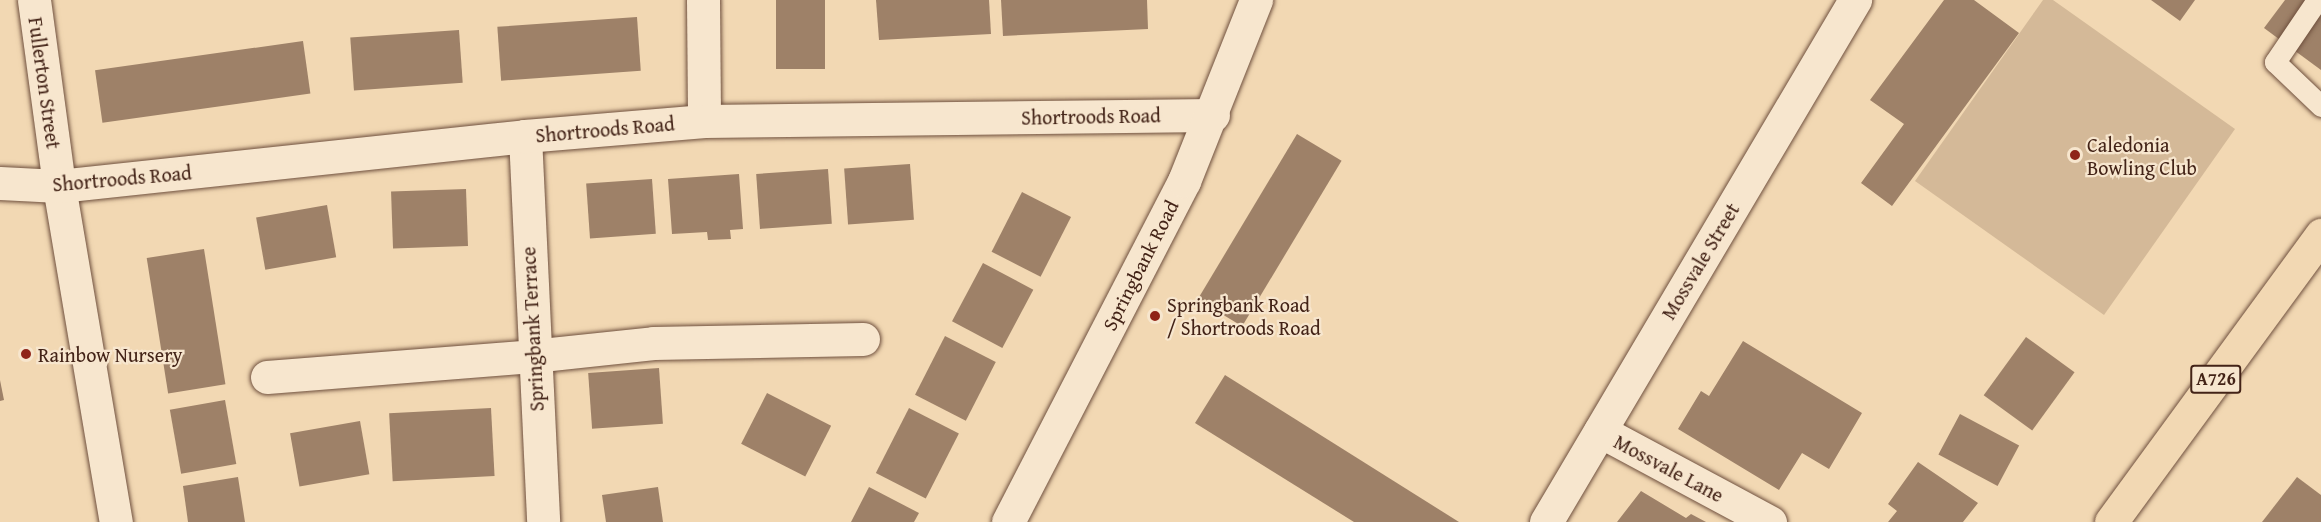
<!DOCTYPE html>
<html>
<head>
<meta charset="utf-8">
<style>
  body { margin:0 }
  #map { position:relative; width:2321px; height:522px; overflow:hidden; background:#f2d8b3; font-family:"Gentium Book Plus",serif }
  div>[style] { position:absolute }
  .green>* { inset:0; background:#d4b998 }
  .building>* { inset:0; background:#9e8168; transform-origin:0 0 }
  .roads { filter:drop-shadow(0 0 2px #6f503e) drop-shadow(0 0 2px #6f503e) }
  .service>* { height:21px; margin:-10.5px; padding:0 10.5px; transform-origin:10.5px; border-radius:10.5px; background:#f7e6ce }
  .minor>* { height:33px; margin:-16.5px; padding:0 16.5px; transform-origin:16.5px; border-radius:16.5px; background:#f7e6ce }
  .primary>* { height:33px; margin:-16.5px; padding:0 16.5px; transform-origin:16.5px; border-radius:16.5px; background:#f2d8b3 }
  .dots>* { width:16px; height:16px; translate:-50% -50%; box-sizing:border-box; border:3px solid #f7e6ce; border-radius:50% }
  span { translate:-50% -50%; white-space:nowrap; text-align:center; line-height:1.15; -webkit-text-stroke:4.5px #f7e6ce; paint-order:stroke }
  .shield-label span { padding:2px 4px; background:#f7e6ce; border:2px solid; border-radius:4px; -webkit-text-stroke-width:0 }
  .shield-label { font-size:18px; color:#432317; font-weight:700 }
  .street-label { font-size:20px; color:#432317 }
  .poi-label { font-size:20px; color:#432317 }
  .left { translate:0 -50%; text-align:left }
</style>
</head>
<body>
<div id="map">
  <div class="green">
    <i style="clip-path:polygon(2043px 0,2053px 0,2235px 129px,2104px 315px,1915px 181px)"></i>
  </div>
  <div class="building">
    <i style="left:776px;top:0;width:49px;height:69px"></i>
    <i style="clip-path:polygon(876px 0,989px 0,991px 34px,879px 40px)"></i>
    <i style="clip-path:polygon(1001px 0,1147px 0,1148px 29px,1003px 36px)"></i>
    <i style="clip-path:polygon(1944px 0,1974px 0,2019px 33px,1892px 206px,1861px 183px,1904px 124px,1870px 100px)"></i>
    <i style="clip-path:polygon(2151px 0,2195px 0,2180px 21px)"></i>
    <i style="clip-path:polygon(2285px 0,2321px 0,2321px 70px,2264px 28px)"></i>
    <i style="left:637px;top:17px;width:54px;height:140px;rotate:86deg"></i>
    <i style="left:459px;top:30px;width:53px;height:109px;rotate:86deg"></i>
    <i style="left:303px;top:41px;width:53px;height:210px;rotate:82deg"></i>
    <i style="left:1297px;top:134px;width:52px;height:193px;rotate:31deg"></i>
    <i style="left:910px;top:164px;width:56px;height:66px;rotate:86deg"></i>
    <i style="left:828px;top:169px;width:55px;height:72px;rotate:86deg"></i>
    <i style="clip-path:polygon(739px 174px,743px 229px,730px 230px,731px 239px,708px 240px,707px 232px,672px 234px,668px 179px)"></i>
    <i style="left:652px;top:179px;width:55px;height:66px;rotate:86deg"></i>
    <i style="left:466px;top:189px;width:57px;height:75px;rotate:88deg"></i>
    <i style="left:1022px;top:192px;width:55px;height:67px;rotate:27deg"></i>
    <i style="left:327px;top:205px;width:53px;height:72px;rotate:80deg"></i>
    <i style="left:204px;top:249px;width:137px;height:58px;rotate:81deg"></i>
    <i style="left:983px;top:263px;width:57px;height:66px;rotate:28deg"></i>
    <i style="left:945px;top:336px;width:57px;height:66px;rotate:27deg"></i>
    <i style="left:2026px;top:337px;width:60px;height:72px;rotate:36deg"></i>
    <i style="clip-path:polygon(1743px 341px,1862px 413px,1829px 469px,1802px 453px,1779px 490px,1678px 429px,1701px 391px,1709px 396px)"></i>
    <i style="left:659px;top:368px;width:56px;height:71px;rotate:86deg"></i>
    <i style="clip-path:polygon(1225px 375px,1459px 522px,1354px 522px,1195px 423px)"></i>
    <i style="clip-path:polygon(0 380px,4px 400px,0 401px)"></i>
    <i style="left:767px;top:393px;width:72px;height:57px;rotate:27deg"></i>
    <i style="left:225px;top:400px;width:65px;height:56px;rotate:80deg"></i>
    <i style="left:491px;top:408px;width:68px;height:102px;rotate:87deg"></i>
    <i style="left:909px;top:408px;width:56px;height:73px;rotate:27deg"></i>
    <i style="left:1960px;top:414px;width:67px;height:46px;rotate:28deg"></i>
    <i style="left:360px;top:421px;width:54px;height:71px;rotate:80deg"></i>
    <i style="clip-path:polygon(1918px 462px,1978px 503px,1963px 522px,1888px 522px,1897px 511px,1888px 504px)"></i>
    <i style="clip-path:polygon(238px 477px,245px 522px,188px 522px,183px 486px)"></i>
    <i style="clip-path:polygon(2297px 477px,2321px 495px,2321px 522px,2262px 522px)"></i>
    <i style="clip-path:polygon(658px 487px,663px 522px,606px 522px,602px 495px)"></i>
    <i style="clip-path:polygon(869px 487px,919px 513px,914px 522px,851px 522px)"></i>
    <i style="clip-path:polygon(1641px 491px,1686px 518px,1691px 514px,1706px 522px,1617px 522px)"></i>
  </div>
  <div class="roads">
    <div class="service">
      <i style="left:2317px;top:0;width:75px;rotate:124.1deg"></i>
      <i style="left:2275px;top:62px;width:64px;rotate:43.7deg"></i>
    </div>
    <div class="minor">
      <i style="left:34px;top:0;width:188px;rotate:82.3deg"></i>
      <i style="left:59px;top:186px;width:341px;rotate:80.4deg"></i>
      <i style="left:703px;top:0;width:121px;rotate:89.5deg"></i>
      <i style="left:525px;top:136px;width:386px;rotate:87.3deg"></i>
      <i style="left:0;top:183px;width:59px;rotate:2.9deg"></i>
      <i style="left:59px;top:186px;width:469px;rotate:-6.1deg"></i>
      <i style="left:525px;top:136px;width:180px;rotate:-4.8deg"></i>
      <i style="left:704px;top:121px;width:509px;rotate:-0.68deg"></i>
      <i style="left:267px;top:377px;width:266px;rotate:-4.5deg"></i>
      <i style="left:532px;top:356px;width:122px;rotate:-6.1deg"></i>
      <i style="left:653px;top:343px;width:210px;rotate:-1.1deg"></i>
      <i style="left:1600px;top:431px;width:193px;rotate:28.2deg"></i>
      <i style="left:1008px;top:522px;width:384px;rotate:-62.7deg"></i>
      <i style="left:1184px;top:181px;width:195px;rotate:-68.3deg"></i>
      <i style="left:1546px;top:522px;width:607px;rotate:-59.38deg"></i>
    </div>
    <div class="primary">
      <i style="left:2111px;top:522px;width:356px;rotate:-53.8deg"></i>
    </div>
  </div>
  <div class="dots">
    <i style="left:2075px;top:155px;background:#8f2418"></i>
    <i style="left:1155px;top:316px;background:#8f2418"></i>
    <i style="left:26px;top:354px;background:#8f2418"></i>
  </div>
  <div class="shield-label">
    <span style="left:2216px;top:379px">A726</span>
  </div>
  <div class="street-label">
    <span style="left:45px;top:83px;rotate:82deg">Fullerton Street</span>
    <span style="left:1091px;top:116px;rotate:-1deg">Shortroods Road</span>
    <span style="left:605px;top:129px;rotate:-5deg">Shortroods Road</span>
    <span style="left:122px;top:178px;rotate:-5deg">Shortroods Road</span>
    <span style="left:1700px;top:261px;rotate:-59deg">Mossvale Street</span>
    <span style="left:1140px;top:265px;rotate:-63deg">Springbank Road</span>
    <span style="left:532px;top:329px;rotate:-93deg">Springbank Terrace</span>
    <span style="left:1669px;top:468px;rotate:28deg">Mossvale Lane</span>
  </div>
  <div class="poi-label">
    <span class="left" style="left:2087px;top:156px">Caledonia<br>Bowling Club</span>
    <span class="left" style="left:1167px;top:316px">Springbank Road<br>/ Shortroods Road</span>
    <span class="left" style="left:38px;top:354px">Rainbow Nursery</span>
  </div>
</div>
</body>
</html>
